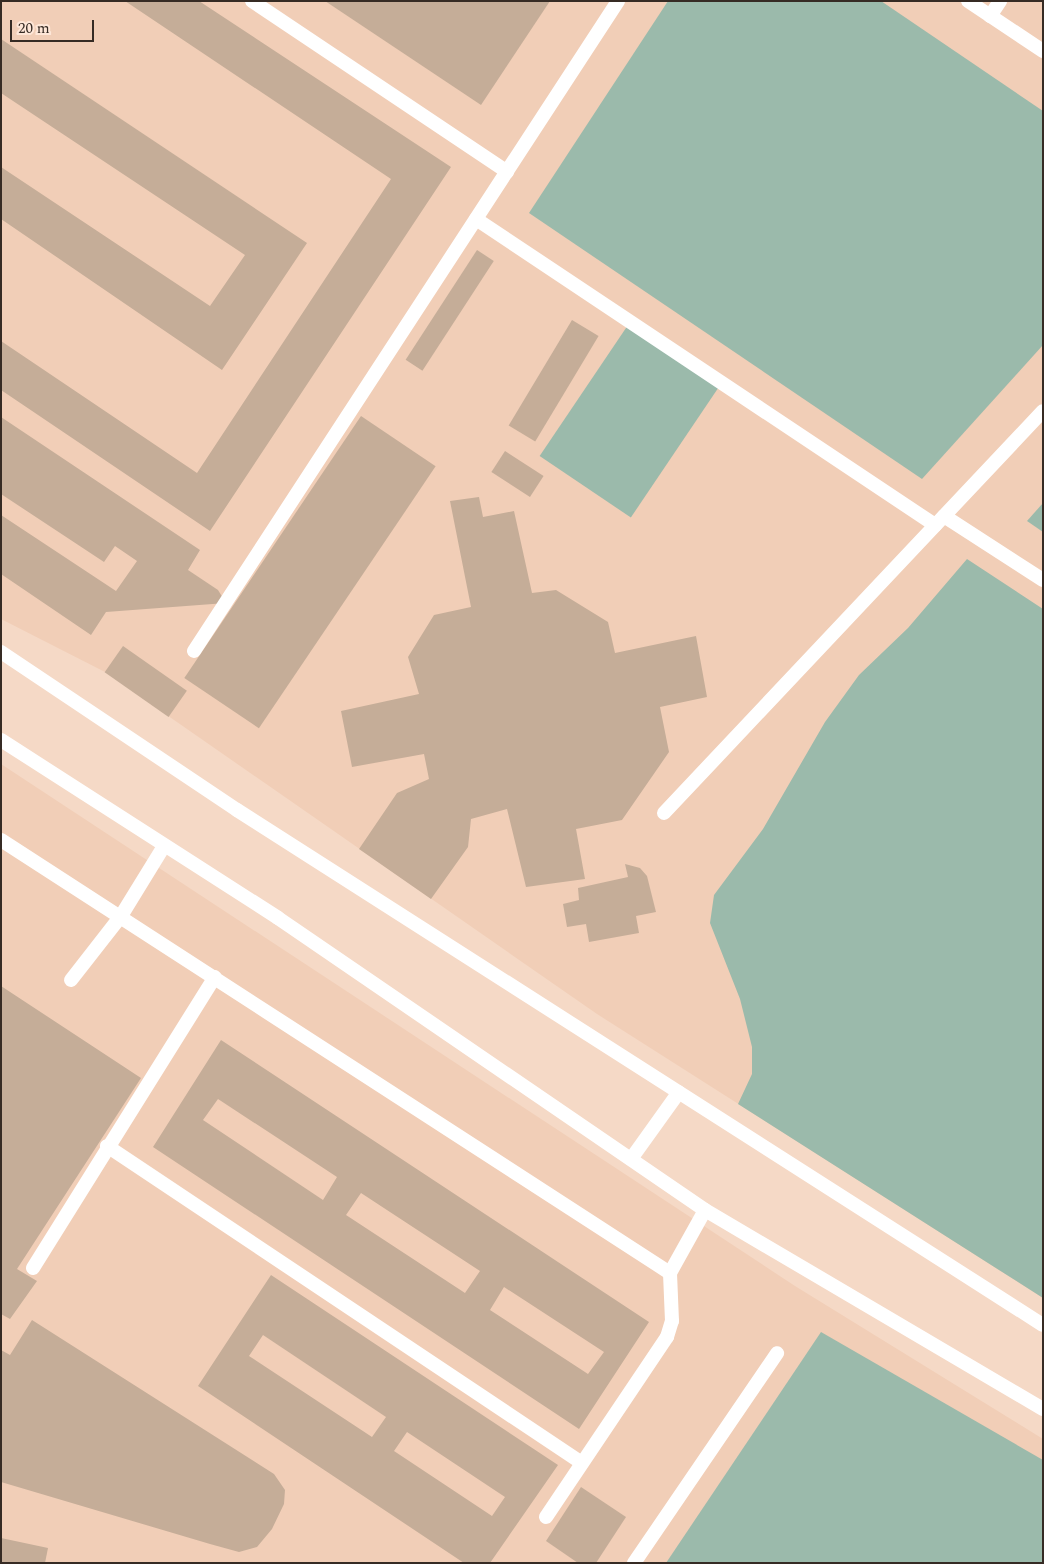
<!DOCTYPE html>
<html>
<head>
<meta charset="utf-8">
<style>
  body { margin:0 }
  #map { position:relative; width:1044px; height:1564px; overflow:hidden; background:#f5d9c6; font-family:Spectral,serif }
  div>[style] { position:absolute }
  .built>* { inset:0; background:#f1ceb7 }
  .green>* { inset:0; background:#9bbaab; transform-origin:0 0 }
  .building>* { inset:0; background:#c5ad98; transform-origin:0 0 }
  .lane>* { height:14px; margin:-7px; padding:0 7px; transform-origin:7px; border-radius:7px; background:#fff }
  span { translate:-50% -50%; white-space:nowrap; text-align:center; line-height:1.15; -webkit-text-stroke:4px #fee7d8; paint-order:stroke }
  .frame { position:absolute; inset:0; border:2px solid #362b24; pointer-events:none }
  .scale { position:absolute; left:10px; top:20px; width:84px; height:22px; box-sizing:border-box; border:2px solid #362b24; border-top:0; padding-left:6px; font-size:15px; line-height:18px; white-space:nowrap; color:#362b24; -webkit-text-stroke:4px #fee7d8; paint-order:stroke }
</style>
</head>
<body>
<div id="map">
  <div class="built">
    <i style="clip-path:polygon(1px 1px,1043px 1px,1043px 1298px,597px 1014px,105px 672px,1px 619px)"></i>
    <i style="clip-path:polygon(1px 764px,795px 1286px,1043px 1439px,1043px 1563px,1px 1563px)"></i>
  </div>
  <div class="green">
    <i style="clip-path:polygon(668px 1px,881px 1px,1043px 111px,1043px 345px,922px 479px,529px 213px)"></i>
    <i style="left:628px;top:325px;width:110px;height:158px;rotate:34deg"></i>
    <i style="clip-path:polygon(1043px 503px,1043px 532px,1027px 521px)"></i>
    <i style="clip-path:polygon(967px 559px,1043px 609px,1043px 1298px,738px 1104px,752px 1074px,752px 1047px,740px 999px,710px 923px,714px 895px,763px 829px,825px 722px,859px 675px,908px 628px)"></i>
    <i style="clip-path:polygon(821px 1332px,1043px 1460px,1043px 1563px,666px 1563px)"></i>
  </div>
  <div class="building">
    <i style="clip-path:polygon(125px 1px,199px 1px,451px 167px,210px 531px,1px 390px,1px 341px,197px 473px,391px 179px)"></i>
    <i style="clip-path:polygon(325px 1px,550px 1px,481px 105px)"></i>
    <i style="clip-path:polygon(1px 39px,307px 243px,222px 370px,1px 219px,1px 167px,210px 306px,245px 255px,1px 93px)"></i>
    <i style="left:477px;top:250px;width:20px;height:131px;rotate:33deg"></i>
    <i style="left:572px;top:320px;width:31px;height:123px;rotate:31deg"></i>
    <i style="left:361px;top:416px;width:90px;height:316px;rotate:34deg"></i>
    <i style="clip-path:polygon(1px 417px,200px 550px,188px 570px,218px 590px,226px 603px,106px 612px,91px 635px,1px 574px,1px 515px,116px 591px,137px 561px,115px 546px,104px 562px,1px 494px)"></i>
    <i style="left:505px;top:451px;width:46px;height:25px;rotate:33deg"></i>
    <i style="clip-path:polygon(479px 497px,483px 517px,514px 511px,532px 593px,556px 590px,608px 622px,615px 653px,696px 636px,707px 697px,660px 707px,669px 752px,622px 820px,576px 829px,585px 879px,526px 887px,507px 809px,471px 819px,468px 847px,431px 899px,359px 849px,397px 793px,429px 779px,424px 754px,352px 767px,341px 711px,419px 694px,408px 657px,434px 615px,471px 607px,450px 501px)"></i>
    <i style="left:123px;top:646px;width:78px;height:32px;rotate:35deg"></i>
    <i style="clip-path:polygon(625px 864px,640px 868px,647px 876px,656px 912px,636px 916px,639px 933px,589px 942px,586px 924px,567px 927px,563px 904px,579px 900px,578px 888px,628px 877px)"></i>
    <i style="clip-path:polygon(1px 986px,141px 1078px,17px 1269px,37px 1281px,10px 1319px,1px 1314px)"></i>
    <i style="clip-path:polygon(evenodd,221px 1040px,649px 1322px,579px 1429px,153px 1147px,221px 1040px,218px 1099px,337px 1177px,323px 1200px,203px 1120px,218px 1099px,221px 1040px,361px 1193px,480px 1271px,465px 1293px,346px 1215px,361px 1193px,221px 1040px,504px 1287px,604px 1352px,588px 1374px,490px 1310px,504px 1287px)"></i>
    <i style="clip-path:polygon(evenodd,271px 1275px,558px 1465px,490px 1563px,464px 1563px,198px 1386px,271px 1275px,263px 1335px,386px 1417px,372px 1437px,249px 1356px,263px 1335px,271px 1275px,407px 1432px,505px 1497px,492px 1516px,394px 1451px,407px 1432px)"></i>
    <i style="clip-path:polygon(32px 1320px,274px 1474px,285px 1490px,284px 1504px,272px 1529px,257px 1547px,239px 1552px,210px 1544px,1px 1482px,1px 1350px,10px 1355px)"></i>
    <i style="clip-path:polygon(581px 1487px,626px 1517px,596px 1563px,578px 1563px,546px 1541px)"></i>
    <i style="clip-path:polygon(1px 1538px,48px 1548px,45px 1563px,1px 1563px)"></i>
  </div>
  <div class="lane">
    <i style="left:252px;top:1px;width:307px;rotate:33.8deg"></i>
    <i style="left:968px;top:1px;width:90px;rotate:33.7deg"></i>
    <i style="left:990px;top:16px;width:18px;rotate:-56deg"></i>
    <i style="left:476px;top:219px;width:552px;rotate:33.69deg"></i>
    <i style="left:944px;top:516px;width:118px;rotate:32.9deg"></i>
    <i style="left:194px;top:651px;width:776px;rotate:-56.88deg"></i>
    <i style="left:1px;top:652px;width:284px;rotate:33.8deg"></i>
    <i style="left:237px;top:810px;width:956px;rotate:32.58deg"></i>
    <i style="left:1px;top:740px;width:329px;rotate:32.7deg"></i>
    <i style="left:278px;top:918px;width:517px;rotate:34.37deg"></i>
    <i style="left:705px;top:1210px;width:392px;rotate:30.5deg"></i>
    <i style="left:664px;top:813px;width:552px;rotate:-46.69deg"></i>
    <i style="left:1px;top:840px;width:797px;rotate:32.91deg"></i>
    <i style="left:71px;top:980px;width:81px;rotate:-52deg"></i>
    <i style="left:121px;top:916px;width:82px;rotate:-58.4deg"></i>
    <i style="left:107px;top:1146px;width:571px;rotate:33.72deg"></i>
    <i style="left:631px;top:1159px;width:82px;rotate:-54.4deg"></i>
    <i style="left:33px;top:1268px;width:343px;rotate:-58deg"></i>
    <i style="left:546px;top:1517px;width:217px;rotate:-56.1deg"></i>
    <i style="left:667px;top:1337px;width:17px;rotate:-73deg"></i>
    <i style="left:672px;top:1321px;width:48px;rotate:-92.4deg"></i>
    <i style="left:670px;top:1273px;width:72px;rotate:-60.9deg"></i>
    <i style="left:634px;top:1563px;width:254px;rotate:-55.7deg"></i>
  </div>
  <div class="frame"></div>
  <div class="scale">20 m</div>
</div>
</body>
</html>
